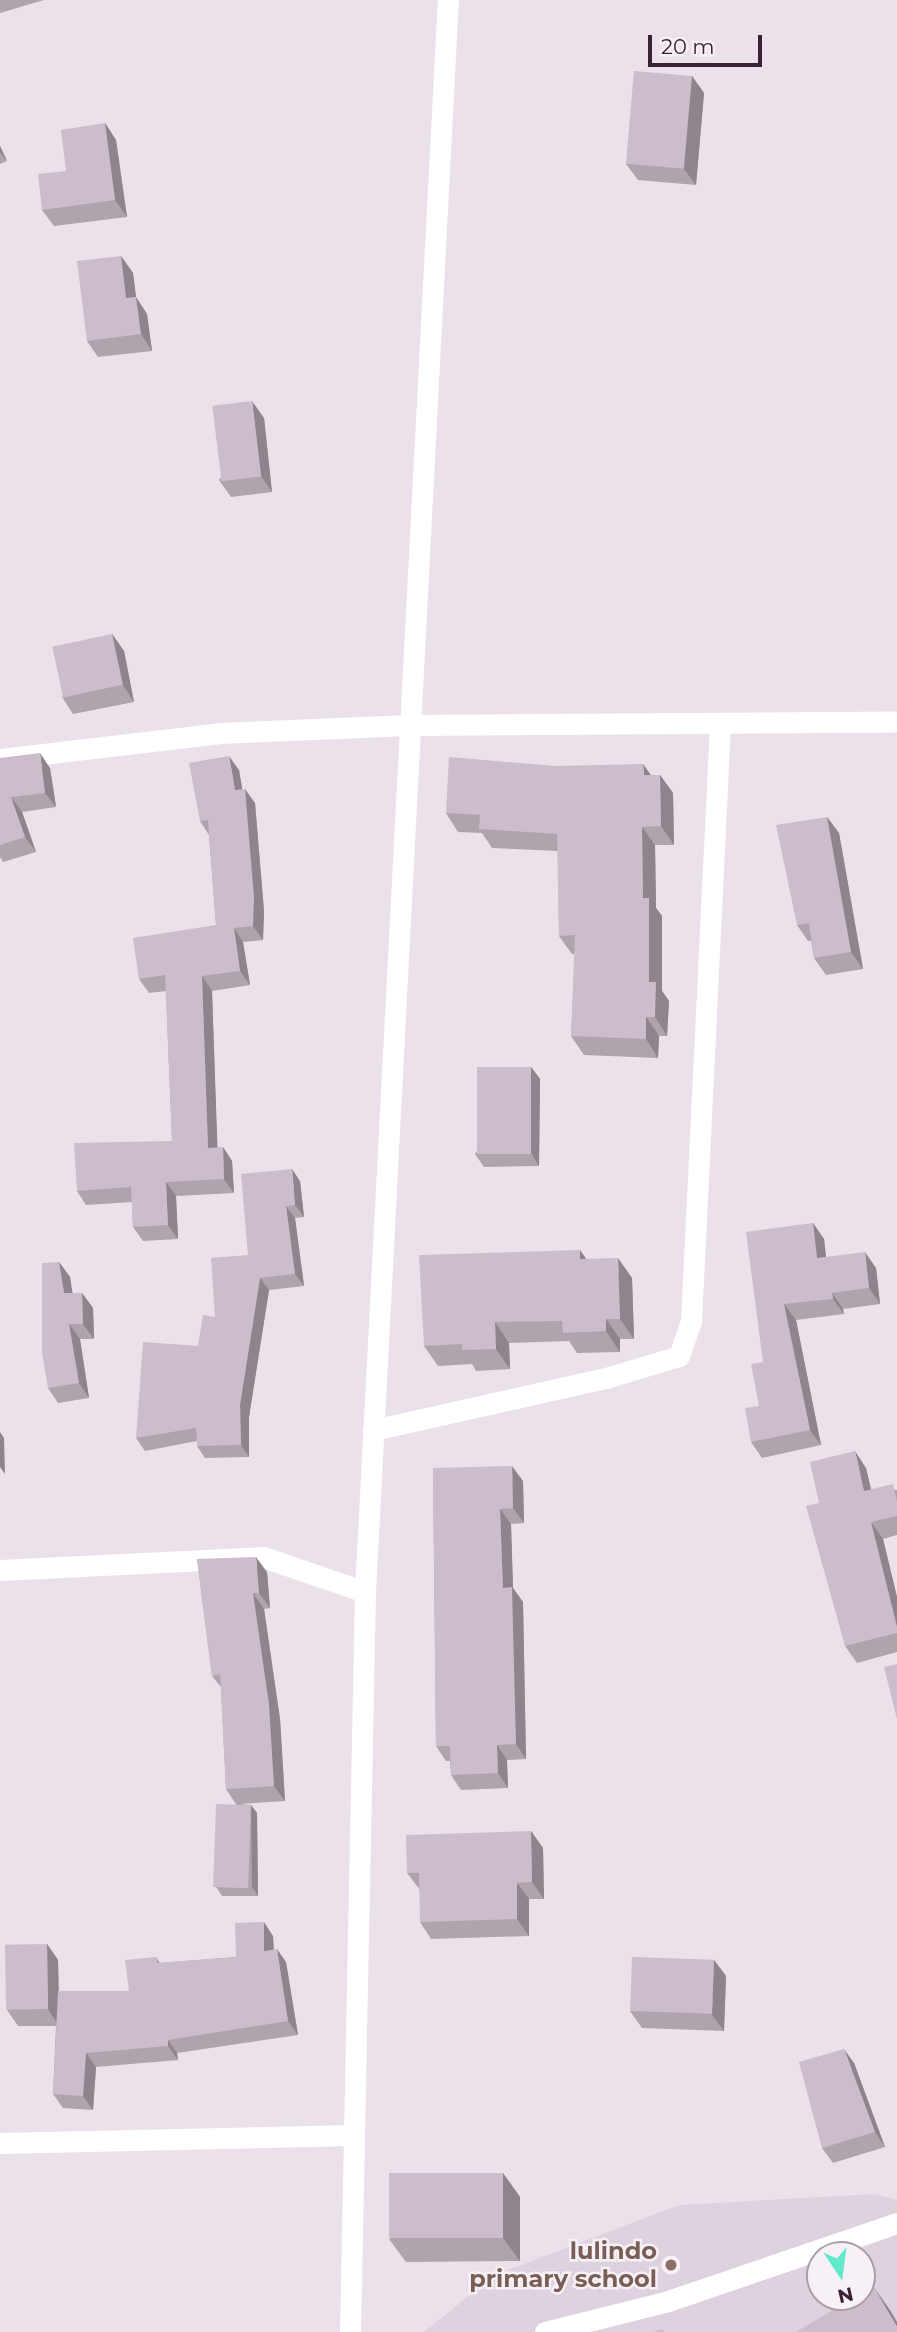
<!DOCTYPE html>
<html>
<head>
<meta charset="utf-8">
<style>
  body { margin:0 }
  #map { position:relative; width:897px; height:2332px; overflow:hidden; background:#ebe1ea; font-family:Montserrat,sans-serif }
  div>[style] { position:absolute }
  .built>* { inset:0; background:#ded2de }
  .minor>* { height:21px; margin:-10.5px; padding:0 10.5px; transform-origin:10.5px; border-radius:10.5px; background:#fff }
  .wall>* { inset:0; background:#afa3ad }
  .shaded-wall>* { inset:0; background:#8e848d }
  .building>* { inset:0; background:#cbbdc9; transform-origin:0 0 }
  .dots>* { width:19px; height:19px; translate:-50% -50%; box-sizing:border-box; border:4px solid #f7f1f7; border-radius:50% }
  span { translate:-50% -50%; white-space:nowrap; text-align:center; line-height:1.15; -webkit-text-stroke:5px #f7f1f7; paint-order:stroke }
  .education-label { font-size:24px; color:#785e54; font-weight:700 }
  .right { translate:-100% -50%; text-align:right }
  .north { position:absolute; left:806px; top:2241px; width:70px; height:70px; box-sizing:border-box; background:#f7f1f7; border:2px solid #ab9ea9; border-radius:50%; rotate:167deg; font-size:19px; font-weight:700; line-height:28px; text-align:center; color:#3a2234 }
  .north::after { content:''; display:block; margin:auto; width:24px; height:32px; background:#60e9cb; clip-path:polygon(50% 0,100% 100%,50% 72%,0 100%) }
  .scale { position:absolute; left:648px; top:35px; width:114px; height:32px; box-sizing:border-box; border:4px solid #3a2234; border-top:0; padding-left:9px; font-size:21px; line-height:24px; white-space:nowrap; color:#3a2234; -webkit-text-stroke:5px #f7f1f7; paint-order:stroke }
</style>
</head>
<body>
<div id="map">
  <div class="built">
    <i style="clip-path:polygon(evenodd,875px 2194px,897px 2200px,897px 2332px,424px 2332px,495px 2275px,679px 2205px,875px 2194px,820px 2255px,862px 2255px,862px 2297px,820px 2297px,820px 2255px)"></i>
  </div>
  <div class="minor">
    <i style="left:0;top:759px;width:222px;rotate:-6.7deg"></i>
    <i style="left:220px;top:733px;width:190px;rotate:-2.4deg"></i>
    <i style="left:410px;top:725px;width:487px;rotate:-0.4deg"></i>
    <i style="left:373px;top:1430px;width:239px;rotate:-12.6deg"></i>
    <i style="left:606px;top:1378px;width:76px;rotate:-16.8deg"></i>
    <i style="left:679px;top:1356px;width:36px;rotate:-71deg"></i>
    <i style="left:691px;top:1322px;width:598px;rotate:-87.22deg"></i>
    <i style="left:0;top:1570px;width:263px;rotate:-2.8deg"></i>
    <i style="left:263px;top:1557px;width:108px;rotate:18.9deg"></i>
    <i style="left:0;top:2143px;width:354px;rotate:-1.3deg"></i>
    <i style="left:350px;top:2332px;width:740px;rotate:-88.84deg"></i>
    <i style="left:365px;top:1592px;width:1594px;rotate:-87.02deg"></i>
    <i style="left:545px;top:2332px;width:127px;rotate:-14.1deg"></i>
    <i style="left:668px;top:2301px;width:242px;rotate:-18.8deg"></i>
  </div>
  <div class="wall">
    <i style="clip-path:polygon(0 0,44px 0,0 13px)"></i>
    <i style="clip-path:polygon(692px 76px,704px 93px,696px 185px,638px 180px,626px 164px)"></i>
    <i style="clip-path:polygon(105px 123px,116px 140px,127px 217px,54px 226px,42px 210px,66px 171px)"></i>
    <i style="clip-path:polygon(0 146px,7px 161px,0 164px)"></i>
    <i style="clip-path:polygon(121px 256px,133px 273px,136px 297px,147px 314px,152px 351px,98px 357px,87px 341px)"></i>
    <i style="clip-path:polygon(264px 418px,272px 492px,231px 497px,219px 480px)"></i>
    <i style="clip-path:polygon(112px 634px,124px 651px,134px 702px,73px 714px,62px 697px)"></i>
    <i style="clip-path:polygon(0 758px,50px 768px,56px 807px,22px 812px,36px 852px,3px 862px,0 857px)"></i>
    <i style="clip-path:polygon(239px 770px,242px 789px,255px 803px,264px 911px,263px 940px,243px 942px,250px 985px,212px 991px,217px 1147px,223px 1147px,232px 1161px,234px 1193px,176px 1196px,178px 1239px,143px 1241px,133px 1227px,132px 1202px,86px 1205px,77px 1191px,172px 1141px,166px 991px,149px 993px,139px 979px,216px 925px,209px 835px,200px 821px)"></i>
    <i style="clip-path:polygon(651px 775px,660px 775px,673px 793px,674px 845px,655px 845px,656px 908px,662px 916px,662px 991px,669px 1001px,667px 1036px,659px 1036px,658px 1058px,584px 1055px,571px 1036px,575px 954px,572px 954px,559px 936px,558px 851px,492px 848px,482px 833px,458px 832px,446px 813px)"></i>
    <i style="clip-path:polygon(827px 817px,839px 833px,863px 969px,826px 975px,814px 958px,811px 941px,808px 941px,797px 925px)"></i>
    <i style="clip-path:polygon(531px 1067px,540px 1079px,539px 1166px,484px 1167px,475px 1154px)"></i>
    <i style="clip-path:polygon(300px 1181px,304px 1217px,295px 1218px,304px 1286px,269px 1290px,249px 1417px,249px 1457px,205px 1458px,197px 1446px,197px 1441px,145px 1451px,136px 1438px,198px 1346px,215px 1317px,248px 1255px)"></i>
    <i style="clip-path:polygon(813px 1223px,824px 1239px,826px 1257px,876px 1268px,880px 1304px,843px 1309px,844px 1314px,796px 1320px,821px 1445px,762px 1458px,751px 1442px,759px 1406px,763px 1362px)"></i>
    <i style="clip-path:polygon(580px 1250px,586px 1259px,632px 1278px,634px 1339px,620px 1339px,620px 1352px,577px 1353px,569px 1341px,509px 1343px,510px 1369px,476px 1371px,472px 1364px,438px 1366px,424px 1346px)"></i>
    <i style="clip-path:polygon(59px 1262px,70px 1277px,72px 1293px,82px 1293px,93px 1308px,94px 1339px,80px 1339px,89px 1398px,58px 1403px,48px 1388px)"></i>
    <i style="clip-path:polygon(433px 1468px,523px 1481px,524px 1523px,511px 1524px,513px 1588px,523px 1602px,526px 1759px,507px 1760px,508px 1788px,461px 1790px,451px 1775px,450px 1761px,446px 1761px,436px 1746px)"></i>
    <i style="clip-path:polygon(866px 1468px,871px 1489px,897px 1490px,897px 1535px,883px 1539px,897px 1597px,897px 1652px,857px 1663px,845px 1646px,819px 1503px)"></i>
    <i style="clip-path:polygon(197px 1559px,267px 1572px,270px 1608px,264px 1609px,280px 1719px,285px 1801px,240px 1804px,251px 1805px,257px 1813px,258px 1896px,222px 1896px,216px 1887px,236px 1804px,226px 1789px,221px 1687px,212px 1676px)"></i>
    <i style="clip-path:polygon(531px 1831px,543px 1848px,544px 1899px,529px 1899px,529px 1936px,431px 1939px,420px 1922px,420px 1890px,407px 1873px)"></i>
    <i style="clip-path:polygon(273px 1936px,274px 1949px,286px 1962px,298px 2035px,177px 2053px,178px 2060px,96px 2067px,93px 2110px,63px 2108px,53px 2094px,56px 2026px,18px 2026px,7px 2010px,47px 1944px,58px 1960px,59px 1991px,129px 1991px,156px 1957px,160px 1963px,236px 1957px)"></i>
    <i style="clip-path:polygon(714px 1960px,726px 1976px,724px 2031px,642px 2028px,630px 2011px)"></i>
    <i style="clip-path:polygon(854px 2063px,885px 2147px,833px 2163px,822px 2148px)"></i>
    <i style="clip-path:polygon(503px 2173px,520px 2197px,520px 2261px,406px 2262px,389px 2239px)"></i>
  </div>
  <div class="shaded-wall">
    <i style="clip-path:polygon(692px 76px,704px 93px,696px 185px,684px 169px)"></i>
    <i style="clip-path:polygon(105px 123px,116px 140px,127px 217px,115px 200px)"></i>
    <i style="clip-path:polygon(0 146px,7px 161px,0 152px)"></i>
    <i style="clip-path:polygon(121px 256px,133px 273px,136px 297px,147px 314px,152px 351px,141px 334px,126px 298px)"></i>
    <i style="clip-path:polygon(252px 401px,264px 418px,272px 492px,261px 476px)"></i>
    <i style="clip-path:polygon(112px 634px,124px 651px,134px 702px,123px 685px)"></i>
    <i style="clip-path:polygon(40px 753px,50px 768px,56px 807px,45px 793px)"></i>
    <i style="clip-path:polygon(229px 756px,239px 770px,245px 805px,235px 790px)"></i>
    <i style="clip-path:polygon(643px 764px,656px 782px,644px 775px)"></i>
    <i style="clip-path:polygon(660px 775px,673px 793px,674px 845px,661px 826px)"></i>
    <i style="clip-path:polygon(245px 789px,255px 803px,264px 911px,263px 940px,253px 926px)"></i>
    <i style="clip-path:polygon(11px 797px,22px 812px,36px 852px,25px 837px)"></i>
    <i style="clip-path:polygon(827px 817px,839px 833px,863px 969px,851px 952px)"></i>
    <i style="clip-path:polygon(642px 827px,655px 845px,656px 908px,662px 916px,662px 991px,669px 1001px,667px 1036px,655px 1017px,649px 982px,643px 898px)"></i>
    <i style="clip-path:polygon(234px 928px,243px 942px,250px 985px,240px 971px)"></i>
    <i style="clip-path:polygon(202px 976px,212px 991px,218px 1162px,208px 1148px)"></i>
    <i style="clip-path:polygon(646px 1017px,659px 1036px,658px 1058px,646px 1039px)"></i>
    <i style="clip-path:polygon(531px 1067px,540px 1079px,539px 1166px,531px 1153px)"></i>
    <i style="clip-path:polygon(223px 1147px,232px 1161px,234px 1193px,224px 1179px)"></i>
    <i style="clip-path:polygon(292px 1169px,300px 1181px,304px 1217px,295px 1205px)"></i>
    <i style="clip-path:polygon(166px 1182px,176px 1196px,178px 1239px,168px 1225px)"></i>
    <i style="clip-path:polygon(286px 1206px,295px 1218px,304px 1286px,295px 1274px)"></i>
    <i style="clip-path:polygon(813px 1223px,824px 1239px,828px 1274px,817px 1258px)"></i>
    <i style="clip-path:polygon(580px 1250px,594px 1270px,580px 1259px)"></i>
    <i style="clip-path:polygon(865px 1252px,876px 1268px,880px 1304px,869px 1288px)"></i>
    <i style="clip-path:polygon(618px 1258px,632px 1278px,634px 1339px,620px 1319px)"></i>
    <i style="clip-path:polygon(59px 1262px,70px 1277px,75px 1308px,64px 1293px)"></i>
    <i style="clip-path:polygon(260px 1278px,269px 1290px,249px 1417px,249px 1457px,241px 1445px,240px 1405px)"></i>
    <i style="clip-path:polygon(82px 1293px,93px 1308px,94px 1339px,83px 1324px)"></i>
    <i style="clip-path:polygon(832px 1293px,843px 1309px,844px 1314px,833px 1299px)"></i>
    <i style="clip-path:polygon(784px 1304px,796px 1320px,821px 1445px,810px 1430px)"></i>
    <i style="clip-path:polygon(606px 1319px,620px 1339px,620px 1352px,606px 1331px)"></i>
    <i style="clip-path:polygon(495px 1322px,509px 1343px,510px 1369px,496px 1349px)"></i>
    <i style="clip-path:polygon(69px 1324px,80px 1339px,89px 1398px,79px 1383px)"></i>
    <i style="clip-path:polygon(0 1432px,4px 1438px,5px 1474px,0 1467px)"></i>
    <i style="clip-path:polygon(855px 1451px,866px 1468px,875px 1507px,864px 1491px)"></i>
    <i style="clip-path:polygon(512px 1466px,523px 1481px,524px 1523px,513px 1508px)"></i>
    <i style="clip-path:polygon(500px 1509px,511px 1524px,513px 1588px,523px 1602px,526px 1759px,516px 1744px,503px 1588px)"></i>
    <i style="clip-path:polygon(871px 1522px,883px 1539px,897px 1597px,897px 1627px)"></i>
    <i style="clip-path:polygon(256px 1557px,267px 1572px,270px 1608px,259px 1593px)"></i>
    <i style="clip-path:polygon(253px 1593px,264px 1609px,280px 1719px,285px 1801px,274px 1786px)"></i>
    <i style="clip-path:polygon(497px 1745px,507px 1760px,508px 1788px,498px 1773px)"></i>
    <i style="clip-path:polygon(251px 1805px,257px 1813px,258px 1896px,252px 1887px)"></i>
    <i style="clip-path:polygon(531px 1831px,543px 1848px,544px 1899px,532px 1882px)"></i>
    <i style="clip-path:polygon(517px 1883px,529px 1899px,529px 1936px,517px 1919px)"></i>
    <i style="clip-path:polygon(264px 1922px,273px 1936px,274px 1964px,264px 1951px)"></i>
    <i style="clip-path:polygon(47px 1944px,58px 1960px,59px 2026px,48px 2009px)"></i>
    <i style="clip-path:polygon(277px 1949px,286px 1962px,298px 2035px,288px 2021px)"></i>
    <i style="clip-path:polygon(714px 1960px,726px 1976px,724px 2031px,712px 2015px)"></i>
    <i style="clip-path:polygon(168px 2040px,177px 2053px,178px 2060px,168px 2046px)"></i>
    <i style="clip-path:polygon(844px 2049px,854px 2063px,885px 2147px,875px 2132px)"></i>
    <i style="clip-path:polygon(86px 2053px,96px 2067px,93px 2110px,83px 2096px)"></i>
    <i style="clip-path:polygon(503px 2173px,520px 2197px,520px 2261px,503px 2238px)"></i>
    <i style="clip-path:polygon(873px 2286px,890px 2310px,897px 2322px,897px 2327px)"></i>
  </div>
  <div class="building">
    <i style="left:634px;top:71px;width:58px;height:93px;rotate:5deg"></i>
    <i style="clip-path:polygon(105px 123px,115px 200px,42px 210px,38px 174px,66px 171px,61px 130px)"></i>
    <i style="clip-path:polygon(121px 256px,126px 298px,136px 297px,141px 334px,87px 341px,77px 261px)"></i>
    <i style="left:252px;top:401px;width:76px;height:40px;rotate:83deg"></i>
    <i style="left:112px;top:634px;width:52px;height:61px;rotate:78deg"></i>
    <i style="clip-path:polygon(40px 753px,45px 793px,11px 797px,25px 837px,0 845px,0 758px)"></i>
    <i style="clip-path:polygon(229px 756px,235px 790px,245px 789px,254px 897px,253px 926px,234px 928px,240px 971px,202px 976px,208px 1148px,223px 1147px,224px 1179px,166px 1182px,168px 1225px,133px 1227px,131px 1187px,77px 1191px,74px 1143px,172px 1141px,165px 975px,139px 979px,133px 938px,216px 925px,208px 820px,200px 821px,189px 763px)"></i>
    <i style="clip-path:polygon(449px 757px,556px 766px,643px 764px,644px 775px,660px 775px,661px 826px,642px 827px,643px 898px,649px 898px,649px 982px,656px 982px,655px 1017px,646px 1017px,646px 1039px,571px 1036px,575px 935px,559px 936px,557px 834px,479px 829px,480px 815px,446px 813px)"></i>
    <i style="clip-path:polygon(827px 817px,851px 952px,814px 958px,809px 923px,797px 925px,776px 825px)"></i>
    <i style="left:477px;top:1067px;width:54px;height:87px"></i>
    <i style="clip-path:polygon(292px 1169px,295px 1205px,286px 1206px,295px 1274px,260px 1278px,240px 1405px,241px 1445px,197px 1446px,196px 1428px,136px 1438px,143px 1342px,198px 1346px,203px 1315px,215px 1317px,211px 1258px,248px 1255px,241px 1174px)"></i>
    <i style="clip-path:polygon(813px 1223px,817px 1258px,865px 1252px,869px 1288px,832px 1293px,833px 1299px,784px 1304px,810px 1430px,751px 1442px,745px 1408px,759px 1406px,751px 1364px,763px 1362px,746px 1232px)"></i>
    <i style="clip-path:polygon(580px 1250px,580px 1259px,618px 1258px,620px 1319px,606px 1319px,606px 1331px,563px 1333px,562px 1321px,495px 1322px,496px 1349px,462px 1350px,462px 1344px,424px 1346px,419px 1255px)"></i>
    <i style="clip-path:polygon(59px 1262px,64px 1293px,82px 1293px,83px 1324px,69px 1324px,79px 1383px,48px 1388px,42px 1353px,42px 1263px)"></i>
    <i style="clip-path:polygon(855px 1451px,864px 1491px,893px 1484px,897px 1501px,897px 1516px,871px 1522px,897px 1627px,897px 1633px,845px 1646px,806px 1506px,819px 1503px,810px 1462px)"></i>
    <i style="clip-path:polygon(512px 1466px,513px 1508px,500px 1509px,503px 1588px,512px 1587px,516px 1744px,497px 1745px,498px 1773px,451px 1775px,450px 1746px,436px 1746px,433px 1468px)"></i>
    <i style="clip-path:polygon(256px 1557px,259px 1593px,253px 1593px,269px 1704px,274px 1786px,226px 1789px,220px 1674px,212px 1676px,197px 1559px)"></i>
    <i style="clip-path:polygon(897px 1664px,897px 1719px,884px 1667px)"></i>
    <i style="left:216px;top:1804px;width:35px;height:83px;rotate:2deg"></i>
    <i style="clip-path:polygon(531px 1831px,532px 1882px,517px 1883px,517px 1919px,420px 1922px,419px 1873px,407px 1873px,406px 1835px)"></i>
    <i style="clip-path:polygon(264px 1922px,264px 1951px,277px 1949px,288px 2021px,168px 2040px,168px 2046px,86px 2053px,83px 2096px,53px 2094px,58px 1991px,129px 1991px,125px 1960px,156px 1957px,157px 1963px,236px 1957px,235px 1923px)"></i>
    <i style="left:47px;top:1944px;width:65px;height:42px;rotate:89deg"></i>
    <i style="left:632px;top:1957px;width:82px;height:54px;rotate:2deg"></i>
    <i style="clip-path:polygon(844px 2049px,875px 2132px,822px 2148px,799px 2062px)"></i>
    <i style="left:503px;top:2173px;width:65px;height:114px;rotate:90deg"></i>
    <i style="clip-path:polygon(873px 2286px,897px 2327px,897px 2332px,796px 2332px,855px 2297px,862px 2297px,862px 2293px)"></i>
    <i style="clip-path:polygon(663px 2329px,664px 2332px,653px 2332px)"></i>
  </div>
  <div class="dots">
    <i style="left:671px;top:2265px;background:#8d6e63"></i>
  </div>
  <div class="education-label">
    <span class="right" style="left:657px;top:2265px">lulindo<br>primary school</span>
  </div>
  <div class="north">N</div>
  <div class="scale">20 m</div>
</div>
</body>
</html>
